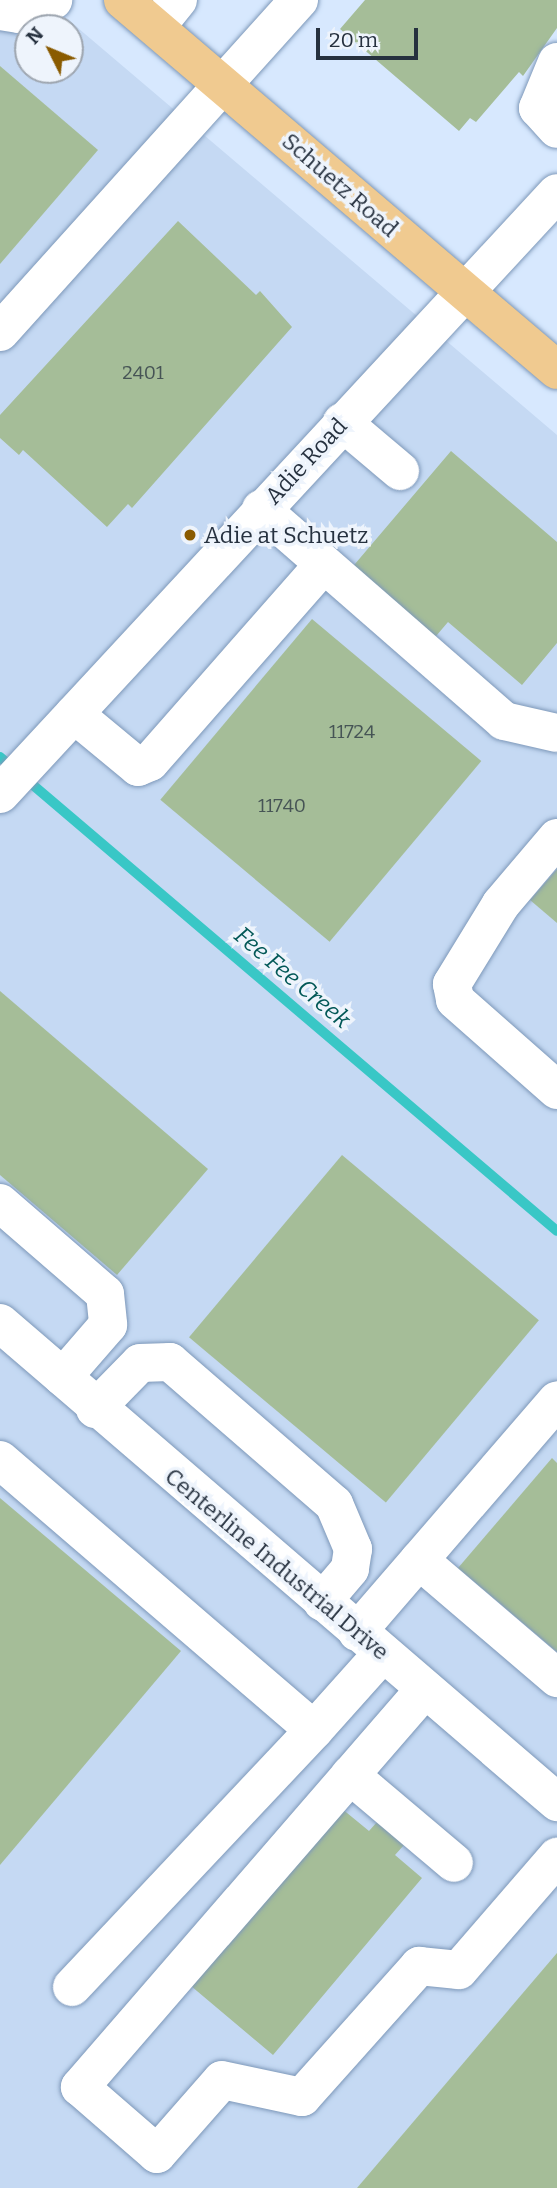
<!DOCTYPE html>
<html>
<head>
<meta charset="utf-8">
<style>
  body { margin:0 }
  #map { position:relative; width:557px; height:2188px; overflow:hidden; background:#d7e8fe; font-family:Bitter,serif }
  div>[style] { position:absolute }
  .built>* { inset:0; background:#c5d9f3 }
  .stream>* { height:10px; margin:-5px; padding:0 5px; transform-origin:5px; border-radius:5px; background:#39c7c6 }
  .building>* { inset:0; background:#a5bd98; transform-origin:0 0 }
  .roads { filter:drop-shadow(0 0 2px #7d98b9) drop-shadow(0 0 2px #7d98b9) }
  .minor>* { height:38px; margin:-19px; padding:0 19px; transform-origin:19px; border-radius:19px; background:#fff }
  .major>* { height:38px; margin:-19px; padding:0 19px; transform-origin:19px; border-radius:19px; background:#f0ca90 }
  .dots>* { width:19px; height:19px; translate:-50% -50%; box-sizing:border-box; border:4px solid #eef4fc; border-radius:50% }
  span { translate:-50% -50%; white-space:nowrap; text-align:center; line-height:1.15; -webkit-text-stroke:7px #eef4fc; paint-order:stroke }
  .number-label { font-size:19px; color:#465455 }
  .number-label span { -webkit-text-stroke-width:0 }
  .street-label { font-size:23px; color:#26313f }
  .poi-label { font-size:23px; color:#26313f }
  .left { translate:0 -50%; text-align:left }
  .water-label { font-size:24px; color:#035857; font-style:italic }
  .north { position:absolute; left:14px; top:14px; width:70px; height:70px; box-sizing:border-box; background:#eef4fc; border:2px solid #9ea6b0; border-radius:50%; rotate:313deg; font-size:19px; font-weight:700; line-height:28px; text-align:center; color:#26313f }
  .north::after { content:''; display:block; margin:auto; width:24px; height:32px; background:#8a5b00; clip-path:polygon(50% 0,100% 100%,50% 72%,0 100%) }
  .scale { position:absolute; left:316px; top:28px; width:102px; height:32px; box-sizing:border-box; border:4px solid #26313f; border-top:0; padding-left:9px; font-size:21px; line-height:24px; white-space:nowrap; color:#26313f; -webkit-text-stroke:5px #eef4fc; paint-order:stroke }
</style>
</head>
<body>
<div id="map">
  <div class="built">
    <i style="clip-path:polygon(evenodd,0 0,45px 0,557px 435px,557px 2188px,0 2188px,0 0,28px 28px,70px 28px,70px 70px,28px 70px,28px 28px)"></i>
  </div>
  <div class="stream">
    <i style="left:0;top:757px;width:731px;rotate:40.4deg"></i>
  </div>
  <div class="building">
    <i style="clip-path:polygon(365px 0,557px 0,557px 28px,523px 76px,519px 72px,476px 122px,470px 118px,459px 131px,340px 29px)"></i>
    <i style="clip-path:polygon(0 66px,98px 150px,0 264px)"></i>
    <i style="clip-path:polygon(178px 221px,256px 295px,260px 291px,292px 327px,132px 508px,128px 504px,107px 527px,23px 450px,19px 455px,0 438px,0 415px)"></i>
    <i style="clip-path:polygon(451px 451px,557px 542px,557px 643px,522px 685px,448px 622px,431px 642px,349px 571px)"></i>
    <i style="left:312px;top:619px;width:221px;height:236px;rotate:40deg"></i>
    <i style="clip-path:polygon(557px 869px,557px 923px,530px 900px)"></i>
    <i style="clip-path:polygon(0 991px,208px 1169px,117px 1275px,0 1175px)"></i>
    <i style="left:342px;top:1155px;width:257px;height:238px;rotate:40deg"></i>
    <i style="clip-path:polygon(552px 1458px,557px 1463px,557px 1652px,458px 1568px)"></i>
    <i style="clip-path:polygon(0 1498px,181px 1651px,0 1865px)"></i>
    <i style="clip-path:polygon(341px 1808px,369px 1831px,377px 1822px,404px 1845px,395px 1855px,422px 1878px,273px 2055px,191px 1986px)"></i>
    <i style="clip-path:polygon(557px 1953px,557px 2188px,357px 2188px)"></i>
  </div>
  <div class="roads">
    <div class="minor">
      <i style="left:0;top:11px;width:19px;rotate:9deg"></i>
      <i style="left:19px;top:14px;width:37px;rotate:-22deg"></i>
      <i style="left:156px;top:27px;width:35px;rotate:-51deg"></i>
      <i style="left:557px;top:62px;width:50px;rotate:112.4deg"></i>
      <i style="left:538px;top:108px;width:28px;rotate:48deg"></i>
      <i style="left:0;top:332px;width:447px;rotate:-48deg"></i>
      <i style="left:342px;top:422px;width:76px;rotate:40.2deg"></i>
      <i style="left:261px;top:509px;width:322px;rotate:41.1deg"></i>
      <i style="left:504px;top:721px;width:54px;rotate:12.8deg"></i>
      <i style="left:74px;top:714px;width:83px;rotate:39.6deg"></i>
      <i style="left:138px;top:767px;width:13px;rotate:-23deg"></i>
      <i style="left:150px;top:762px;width:262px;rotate:-48.7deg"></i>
      <i style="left:0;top:794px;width:819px;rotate:-47.18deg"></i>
      <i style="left:557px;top:838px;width:87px;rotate:130.3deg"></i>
      <i style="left:501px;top:904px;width:94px;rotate:121.5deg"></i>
      <i style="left:452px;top:984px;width:16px;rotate:79deg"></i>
      <i style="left:455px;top:1000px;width:136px;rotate:41.4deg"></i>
      <i style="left:0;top:1203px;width:139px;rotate:40.9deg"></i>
      <i style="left:105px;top:1294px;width:31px;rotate:84deg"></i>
      <i style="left:108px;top:1325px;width:69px;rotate:130.9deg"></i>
      <i style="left:0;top:1323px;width:735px;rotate:40.69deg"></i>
      <i style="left:95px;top:1409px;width:64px;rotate:-45.6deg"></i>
      <i style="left:140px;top:1363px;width:30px;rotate:-2deg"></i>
      <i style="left:170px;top:1362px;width:217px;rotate:40.9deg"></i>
      <i style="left:334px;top:1504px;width:49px;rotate:67.1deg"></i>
      <i style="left:353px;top:1549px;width:20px;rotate:99deg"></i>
      <i style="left:350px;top:1569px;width:43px;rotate:130.3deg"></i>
      <i style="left:0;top:1460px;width:414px;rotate:40.7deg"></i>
      <i style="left:314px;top:1730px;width:102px;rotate:-48.2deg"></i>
      <i style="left:419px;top:1560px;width:182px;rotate:40.5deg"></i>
      <i style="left:357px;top:1632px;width:306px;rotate:-49.2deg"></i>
      <i style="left:425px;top:1689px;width:527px;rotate:130.92deg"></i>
      <i style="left:80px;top:2087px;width:102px;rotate:41deg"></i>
      <i style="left:157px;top:2154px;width:98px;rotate:-48.7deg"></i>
      <i style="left:222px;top:2080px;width:82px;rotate:12deg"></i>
      <i style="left:302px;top:2097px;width:176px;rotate:-48.2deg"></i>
      <i style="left:419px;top:1966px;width:40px;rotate:5.7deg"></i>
      <i style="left:459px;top:1970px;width:150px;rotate:-49.1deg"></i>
      <i style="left:350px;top:1775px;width:136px;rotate:40.2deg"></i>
      <i style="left:72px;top:1987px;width:353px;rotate:-46.7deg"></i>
    </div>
    <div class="major">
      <i style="left:123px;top:0;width:570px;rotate:40.45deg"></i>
    </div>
  </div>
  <div class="dots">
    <i style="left:190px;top:535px;background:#8a5b00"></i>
  </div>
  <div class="number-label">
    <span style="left:143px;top:373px">2401</span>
    <span style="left:352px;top:732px">11724</span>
    <span style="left:282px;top:806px">11740</span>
  </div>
  <div class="street-label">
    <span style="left:340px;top:185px;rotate:41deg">Schuetz Road</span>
    <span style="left:306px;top:461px;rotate:-47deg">Adie Road</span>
    <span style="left:277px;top:1564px;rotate:40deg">Centerline Industrial Drive</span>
  </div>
  <div class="poi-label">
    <span class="left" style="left:204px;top:535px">Adie at Schuetz</span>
  </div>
  <div class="water-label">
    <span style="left:292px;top:978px;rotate:40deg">Fee Fee Creek</span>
  </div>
  <div class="north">N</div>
  <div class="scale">20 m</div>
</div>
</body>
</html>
